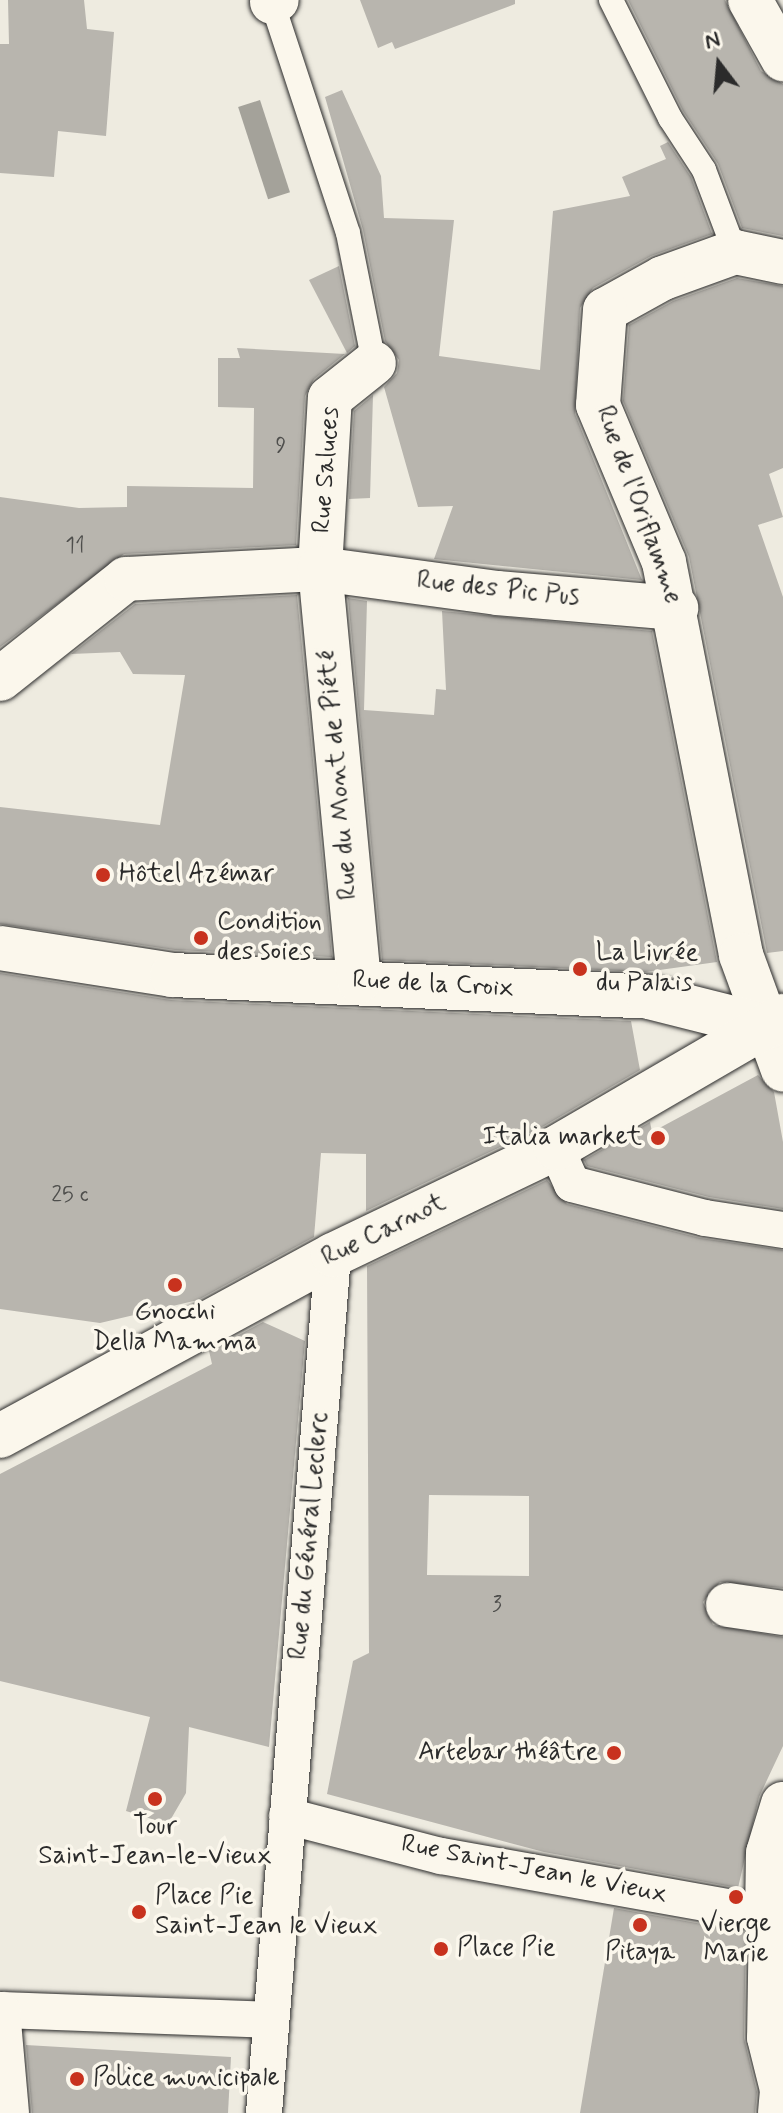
<!DOCTYPE html>
<html>
<head>
<meta charset="utf-8">
<style>
  body { margin:0 }
  #map { position:relative; width:783px; height:2113px; overflow:hidden; background:#eeebe0; font-family:Mynerve,sans-serif }
  div>[style] { position:absolute }
  .water>* { inset:0; background:#a4a29a; transform-origin:0 0 }
  .building>* { inset:0; background:#b8b5ae }
  .roads { filter:drop-shadow(0 0 2px #2b2b2b) drop-shadow(0 0 2px #2b2b2b) }
  .service>* { height:24px; margin:-12px; padding:0 12px; transform-origin:12px; border-radius:12px; background:#fbf7ec }
  .pedestrian>* { height:36px; margin:-18px; padding:0 18px; transform-origin:18px; border-radius:18px; background:#fbf7ec }
  .minor>* { height:44px; margin:-22px; padding:0 22px; transform-origin:22px; border-radius:22px; background:#fbf7ec }
  .dots>* { width:22px; height:22px; translate:-50% -50%; box-sizing:border-box; border:4px solid #fbf7ec; border-radius:50% }
  span { translate:-50% -50%; white-space:nowrap; text-align:center; line-height:1.15; -webkit-text-stroke:7px #fbf7ec; paint-order:stroke }
  .number-label { font-size:22px; color:#4e4e4c }
  .number-label span { -webkit-text-stroke-width:0 }
  .street-label { font-size:26px; color:#2b2b2b }
  .poi-label { font-size:26px; color:#2b2b2b }
  .left { translate:0 -50%; text-align:left }
  .right { translate:-100% -50%; text-align:right }
  .north { position:absolute; left:679px; top:24px; width:80px; height:80px; -webkit-text-stroke:6px #fbf7ec; paint-order:stroke; rotate:344deg; font-size:22px; font-weight:700; line-height:32px; text-align:center; color:#2b2b2b }
  .north::after { content:''; display:block; margin:auto; width:28px; height:36px; background:#2b2b2b; clip-path:polygon(50% 0,100% 100%,50% 72%,0 100%) }
</style>
</head>
<body>
<div id="map">
  <div class="water">
    <i style="left:260px;top:100px;width:97px;height:23px;rotate:72deg"></i>
  </div>
  <div class="building">
    <i style="clip-path:polygon(8px 0,84px 0,87px 29px,114px 32px,106px 136px,58px 131px,54px 177px,0 173px,0 44px,9px 44px)"></i>
    <i style="clip-path:polygon(360px 0,515px 0,515px 4px,395px 49px,392px 42px,378px 48px)"></i>
    <i style="clip-path:polygon(628px 0,725px 0,761px 71px,783px 84px,783px 236px,742px 228px,718px 164px,683px 111px)"></i>
    <i style="clip-path:polygon(342px 90px,381px 176px,384px 218px,454px 220px,439px 356px,540px 370px,553px 211px,630px 196px,622px 177px,666px 159px,660px 146px,668px 142px,691px 177px,712px 234px,651px 256px,593px 288px,580px 308px,575px 414px,642px 580px,434px 559px,453px 506px,418px 507px,384px 387px,397px 373px,399px 360px,385px 341px,363px 230px,325px 97px)"></i>
    <i style="clip-path:polygon(339px 266px,355px 346px,347px 353px,309px 280px)"></i>
    <i style="clip-path:polygon(737px 278px,783px 286px,783px 468px,769px 474px,783px 517px,758px 525px,783px 597px,783px 951px,767px 953px,689px 557px,623px 401px,629px 325px,673px 301px)"></i>
    <i style="clip-path:polygon(237px 348px,345px 354px,314px 379px,305px 396px,296px 545px,124px 554px,0 647px,0 497px,79px 508px,127px 507px,127px 486px,253px 488px,254px 408px,218px 407px,218px 358px,240px 358px)"></i>
    <i style="clip-path:polygon(373px 395px,370px 498px,349px 499px,354px 411px)"></i>
    <i style="clip-path:polygon(297px 595px,332px 957px,175px 950px,0 924px,0 807px,160px 825px,185px 675px,133px 674px,120px 652px,71px 654px,135px 604px)"></i>
    <i style="clip-path:polygon(348px 598px,367px 601px,364px 710px,434px 715px,436px 689px,446px 690px,442px 611px,652px 631px,717px 962px,645px 972px,382px 960px)"></i>
    <i style="clip-path:polygon(0 973px,171px 1000px,631px 1021px,640px 1070px,544px 1126px,366px 1211px,366px 1154px,321px 1153px,314px 1237px,198px 1300px,100px 1323px,0 1309px)"></i>
    <i style="clip-path:polygon(758px 1075px,774px 1092px,783px 1142px,783px 1209px,709px 1197px,587px 1166px,584px 1160px,650px 1122px,652px 1132px)"></i>
    <i style="clip-path:polygon(evenodd,547px 1180px,567px 1204px,700px 1238px,783px 1250px,783px 1588px,720px 1582px,703px 1602px,713px 1625px,783px 1637px,783px 1746px,759px 1797px,738px 1888px,544px 1852px,327px 1794px,353px 1661px,369px 1653px,367px 1266px,547px 1180px,429px 1495px,529px 1496px,529px 1576px,427px 1575px,429px 1495px)"></i>
    <i style="clip-path:polygon(263px 1322px,305px 1341px,269px 1747px,189px 1727px,186px 1793px,168px 1824px,126px 1811px,150px 1717px,0 1681px,0 1474px,212px 1364px,209px 1351px)"></i>
    <i style="clip-path:polygon(614px 1908px,746px 1932px,744px 2038px,757px 2092px,755px 2113px,580px 2113px)"></i>
    <i style="clip-path:polygon(26px 2045px,231px 2057px,228px 2113px,32px 2113px)"></i>
  </div>
  <div class="roads">
    <div class="service">
      <i style="left:611px;top:0;width:132px;rotate:63.4deg"></i>
      <i style="left:670px;top:118px;width:62px;rotate:56.8deg"></i>
      <i style="left:704px;top:170px;width:88px;rotate:69.3deg"></i>
      <i style="left:263px;top:1px;width:9px;rotate:6deg"></i>
      <i style="left:272px;top:2px;width:243px;rotate:71.8deg"></i>
      <i style="left:348px;top:233px;width:133px;rotate:78.7deg"></i>
    </div>
    <div class="pedestrian">
      <i style="left:556px;top:1148px;width:39px;rotate:66deg"></i>
      <i style="left:572px;top:1184px;width:137px;rotate:14.3deg"></i>
      <i style="left:705px;top:1218px;width:79px;rotate:8.7deg"></i>
      <i style="left:287px;top:1816px;width:159px;rotate:14.6deg"></i>
      <i style="left:441px;top:1856px;width:331px;rotate:10.1deg"></i>
      <i style="left:767px;top:1914px;width:124px;rotate:90.9deg"></i>
      <i style="left:765px;top:2038px;width:54px;rotate:76deg"></i>
      <i style="left:778px;top:2090px;width:23px;rotate:95deg"></i>
      <i style="left:0;top:2010px;width:270px;rotate:2.1deg"></i>
      <i style="left:2px;top:2010px;width:103px;rotate:85deg"></i>
      <i style="left:264px;top:2113px;width:861px;rotate:-85.4deg"></i>
    </div>
    <div class="minor">
      <i style="left:750px;top:0;width:68px;rotate:60.8deg"></i>
      <i style="left:272px;top:2px;width:5px;rotate:-22deg"></i>
      <i style="left:783px;top:262px;width:49px;rotate:-168.2deg"></i>
      <i style="left:735px;top:252px;width:77px;rotate:160.1deg"></i>
      <i style="left:663px;top:278px;width:66px;rotate:151.1deg"></i>
      <i style="left:605px;top:310px;width:95px;rotate:94.2deg"></i>
      <i style="left:598px;top:405px;width:170px;rotate:67.2deg"></i>
      <i style="left:664px;top:562px;width:400px;rotate:78.9deg"></i>
      <i style="left:741px;top:955px;width:122px;rotate:69.9deg"></i>
      <i style="left:0;top:679px;width:161px;rotate:-38.4deg"></i>
      <i style="left:126px;top:579px;width:194px;rotate:-3deg"></i>
      <i style="left:320px;top:569px;width:171px;rotate:-86.7deg"></i>
      <i style="left:330px;top:398px;width:56px;rotate:-38.5deg"></i>
      <i style="left:0;top:948px;width:174px;rotate:8.9deg"></i>
      <i style="left:172px;top:975px;width:478px;rotate:2.6deg"></i>
      <i style="left:649px;top:997px;width:123px;rotate:14.1deg"></i>
      <i style="left:359px;top:981px;width:414px;rotate:-95.4deg"></i>
      <i style="left:320px;top:569px;width:179px;rotate:7.7deg"></i>
      <i style="left:497px;top:593px;width:180px;rotate:4.8deg"></i>
      <i style="left:0;top:1436px;width:379px;rotate:-28.5deg"></i>
      <i style="left:333px;top:1255px;width:247px;rotate:-25.6deg"></i>
      <i style="left:556px;top:1148px;width:263px;rotate:-30.2deg"></i>
      <i style="left:728px;top:1605px;width:56px;rotate:8.3deg"></i>
      <i style="left:783px;top:1804px;width:51px;rotate:107deg"></i>
      <i style="left:768px;top:1853px;width:61px;rotate:90.9deg"></i>
      <i style="left:767px;top:1914px;width:16px;rotate:11deg"></i>
    </div>
  </div>
  <div class="dots">
    <i style="left:103px;top:875px;background:#c8321e"></i>
    <i style="left:201px;top:938px;background:#c8321e"></i>
    <i style="left:580px;top:969px;background:#c8321e"></i>
    <i style="left:658px;top:1138px;background:#c8321e"></i>
    <i style="left:175px;top:1285px;background:#c8321e"></i>
    <i style="left:614px;top:1753px;background:#c8321e"></i>
    <i style="left:155px;top:1799px;background:#c8321e"></i>
    <i style="left:736px;top:1897px;background:#c8321e"></i>
    <i style="left:139px;top:1912px;background:#c8321e"></i>
    <i style="left:640px;top:1925px;background:#c8321e"></i>
    <i style="left:441px;top:1949px;background:#c8321e"></i>
    <i style="left:77px;top:2079px;background:#c8321e"></i>
  </div>
  <div class="number-label">
    <span style="left:281px;top:447px">9</span>
    <span style="left:75px;top:547px">11</span>
    <span style="left:70px;top:1196px">25 c</span>
    <span style="left:497px;top:1606px">3</span>
  </div>
  <div class="street-label">
    <span style="left:327px;top:470px;rotate:-86deg">Rue Saluces</span>
    <span style="left:638px;top:505px;rotate:70deg">Rue de l'Oriflamme</span>
    <span style="left:498px;top:590px;rotate:6deg">Rue des Pic Pus</span>
    <span style="left:339px;top:775px;rotate:-95deg">Rue du Mont de Piété</span>
    <span style="left:433px;top:985px;rotate:3deg">Rue de la Croix</span>
    <span style="left:384px;top:1231px;rotate:-26deg">Rue Carnot</span>
    <span style="left:310px;top:1536px;rotate:-85deg">Rue du Général Leclerc</span>
    <span style="left:534px;top:1870px;rotate:11deg">Rue Saint-Jean le Vieux</span>
  </div>
  <div class="poi-label">
    <span class="left" style="left:119px;top:875px">Hôtel Azémar</span>
    <span class="left" style="left:217px;top:938px">Condition<br>des soies</span>
    <span class="left" style="left:596px;top:969px">La Livrée<br>du Palais</span>
    <span class="right" style="left:642px;top:1138px">Italia market</span>
    <span style="left:175px;top:1328px">Gnocchi<br>Della Mamma</span>
    <span class="right" style="left:598px;top:1753px">Artebar théâtre</span>
    <span style="left:155px;top:1842px">Tour<br>Saint-Jean-le-Vieux</span>
    <span class="left" style="left:155px;top:1912px">Place Pie<br>Saint-Jean le Vieux</span>
    <span style="left:736px;top:1940px">Vierge<br>Marie</span>
    <span class="left" style="left:457px;top:1949px">Place Pie</span>
    <span style="left:640px;top:1953px">Pitaya</span>
    <span class="left" style="left:93px;top:2079px">Police municipale</span>
  </div>
  <div class="north">N</div>
</div>
</body>
</html>
